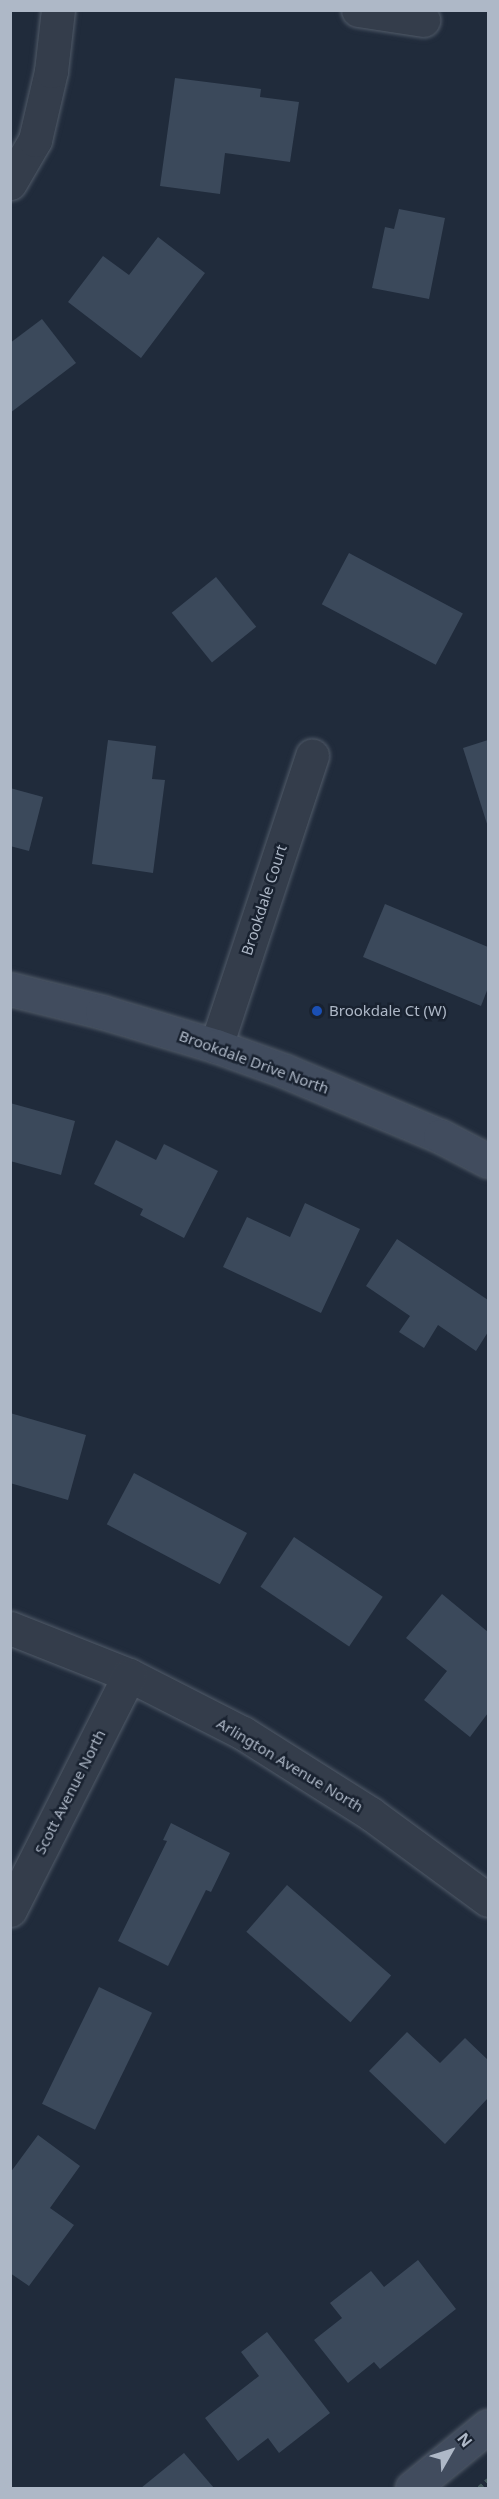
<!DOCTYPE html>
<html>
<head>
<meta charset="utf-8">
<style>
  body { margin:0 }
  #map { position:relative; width:499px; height:2499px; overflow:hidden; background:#202b3b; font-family:"Noto Sans",sans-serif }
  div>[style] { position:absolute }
  .building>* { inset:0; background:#3b495b; transform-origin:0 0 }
  .path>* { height:4px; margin-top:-2px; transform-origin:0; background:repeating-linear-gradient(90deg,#405659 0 4.5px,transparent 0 9px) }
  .roads { filter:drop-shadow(0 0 2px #515b69) drop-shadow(0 0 2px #515b69) }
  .street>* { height:33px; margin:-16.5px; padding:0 16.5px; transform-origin:16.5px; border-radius:16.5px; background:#343d4b }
  .secondary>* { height:33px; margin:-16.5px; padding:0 16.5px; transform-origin:16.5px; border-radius:16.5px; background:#414c5e }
  .dots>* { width:16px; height:16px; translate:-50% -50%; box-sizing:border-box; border:3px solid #192230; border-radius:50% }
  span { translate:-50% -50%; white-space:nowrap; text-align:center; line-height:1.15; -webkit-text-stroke:5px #192230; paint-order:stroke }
  .street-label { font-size:15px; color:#aeb8c7 }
  .poi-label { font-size:15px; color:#aeb8c7 }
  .left { translate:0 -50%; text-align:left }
  .frame { position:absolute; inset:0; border:12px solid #aeb8c7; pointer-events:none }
  .north { position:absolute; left:421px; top:2421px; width:60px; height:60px; -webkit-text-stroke:4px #192230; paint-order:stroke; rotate:51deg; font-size:16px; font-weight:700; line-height:24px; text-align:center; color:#aeb8c7 }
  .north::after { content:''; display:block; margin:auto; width:21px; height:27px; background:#aeb8c7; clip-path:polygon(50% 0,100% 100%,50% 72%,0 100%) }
</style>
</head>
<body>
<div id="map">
  <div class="building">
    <i style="clip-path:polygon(175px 78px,261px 89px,260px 97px,299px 102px,290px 162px,225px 153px,220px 194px,160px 186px)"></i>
    <i style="clip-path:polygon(399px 209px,445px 218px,429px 299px,372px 288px,385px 227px,394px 229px)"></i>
    <i style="clip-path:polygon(158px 237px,205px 273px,141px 358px,68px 302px,103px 256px,129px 275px)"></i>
    <i style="clip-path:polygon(42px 319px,76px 363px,10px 413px,10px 343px)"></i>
    <i style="left:349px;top:553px;width:129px;height:58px;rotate:28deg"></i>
    <i style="left:216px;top:577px;width:64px;height:57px;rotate:51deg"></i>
    <i style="clip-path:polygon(108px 740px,156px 746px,152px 779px,165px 780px,153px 873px,92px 864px)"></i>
    <i style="clip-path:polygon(488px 740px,488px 827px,463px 748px)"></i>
    <i style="clip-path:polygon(10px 788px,43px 797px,29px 851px,10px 846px)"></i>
    <i style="clip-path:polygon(385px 904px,488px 947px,488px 988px,481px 1006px,363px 957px)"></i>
    <i style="clip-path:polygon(10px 1103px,75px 1121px,61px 1175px,10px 1161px)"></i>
    <i style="clip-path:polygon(116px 1140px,156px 1160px,164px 1144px,218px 1171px,184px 1238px,140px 1215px,143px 1209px,94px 1184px)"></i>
    <i style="clip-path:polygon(305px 1203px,360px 1229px,321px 1313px,223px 1267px,247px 1217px,290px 1237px)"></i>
    <i style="clip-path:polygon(397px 1239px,488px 1300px,488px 1332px,476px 1351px,438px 1325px,424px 1348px,399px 1332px,410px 1316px,366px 1286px)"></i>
    <i style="clip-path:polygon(10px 1413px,86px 1435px,68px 1500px,10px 1483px)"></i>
    <i style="left:134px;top:1473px;width:128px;height:58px;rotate:28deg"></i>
    <i style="left:294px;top:1537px;width:107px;height:60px;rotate:34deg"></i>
    <i style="clip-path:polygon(442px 1594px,488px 1632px,488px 1713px,470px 1737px,424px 1700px,447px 1671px,406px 1638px)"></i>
    <i style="clip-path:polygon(171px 1823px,230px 1853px,211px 1892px,206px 1890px,168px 1966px,118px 1941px,167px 1841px,163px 1840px)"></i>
    <i style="left:287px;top:1885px;width:138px;height:62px;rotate:41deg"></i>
    <i style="left:99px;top:1987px;width:59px;height:130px;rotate:26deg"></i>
    <i style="clip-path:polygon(407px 2032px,440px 2063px,465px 2038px,488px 2060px,488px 2098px,445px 2144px,369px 2071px)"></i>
    <i style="clip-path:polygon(38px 2135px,80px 2166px,50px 2208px,74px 2225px,29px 2286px,10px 2273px,10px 2173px)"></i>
    <i style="clip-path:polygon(418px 2260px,456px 2309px,380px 2369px,374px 2362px,348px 2383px,314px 2340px,342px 2318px,330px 2303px,371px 2271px,384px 2287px)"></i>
    <i style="clip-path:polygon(267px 2332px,330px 2413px,279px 2453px,268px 2438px,238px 2461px,205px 2418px,259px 2376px,241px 2352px)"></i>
    <i style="clip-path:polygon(184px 2453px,214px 2488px,141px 2488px)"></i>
  </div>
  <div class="path">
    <i style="left:479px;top:2488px;width:12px;rotate:-42deg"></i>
  </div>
  <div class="roads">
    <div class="street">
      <i style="left:358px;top:10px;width:66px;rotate:8.7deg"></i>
      <i style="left:10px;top:183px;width:50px;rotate:-59.8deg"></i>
      <i style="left:35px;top:140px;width:71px;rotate:-76.9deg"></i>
      <i style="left:51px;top:71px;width:61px;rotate:-83.5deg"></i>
      <i style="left:216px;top:1046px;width:306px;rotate:-71.7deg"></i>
      <i style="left:10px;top:1628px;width:128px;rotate:21.6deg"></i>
      <i style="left:129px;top:1675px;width:128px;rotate:27deg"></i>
      <i style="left:243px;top:1733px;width:151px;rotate:32.3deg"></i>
      <i style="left:371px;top:1814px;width:145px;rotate:36.3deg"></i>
      <i style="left:10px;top:1910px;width:263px;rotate:-63.1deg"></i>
    </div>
    <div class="secondary">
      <i style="left:10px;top:989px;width:95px;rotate:14deg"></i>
      <i style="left:102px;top:1012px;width:119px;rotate:16.6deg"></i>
      <i style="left:216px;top:1046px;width:73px;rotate:19.9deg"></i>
      <i style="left:285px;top:1071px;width:168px;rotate:22.8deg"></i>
      <i style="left:440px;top:1136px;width:54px;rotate:27.5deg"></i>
      <i style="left:412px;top:2488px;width:98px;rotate:-39.2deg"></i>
    </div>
  </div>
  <div class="dots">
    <i style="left:317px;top:1011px;background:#1a4fb4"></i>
  </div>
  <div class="street-label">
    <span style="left:264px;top:900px;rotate:-72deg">Brookdale Court</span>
    <span style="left:254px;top:1062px;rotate:20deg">Brookdale Drive North</span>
    <span style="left:290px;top:1765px;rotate:31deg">Arlington Avenue North</span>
    <span style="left:70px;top:1792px;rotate:-63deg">Scott Avenue North</span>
  </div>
  <div class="poi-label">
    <span class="left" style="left:329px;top:1011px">Brookdale Ct (W)</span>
  </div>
  <div class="frame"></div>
  <div class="north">N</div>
</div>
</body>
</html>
